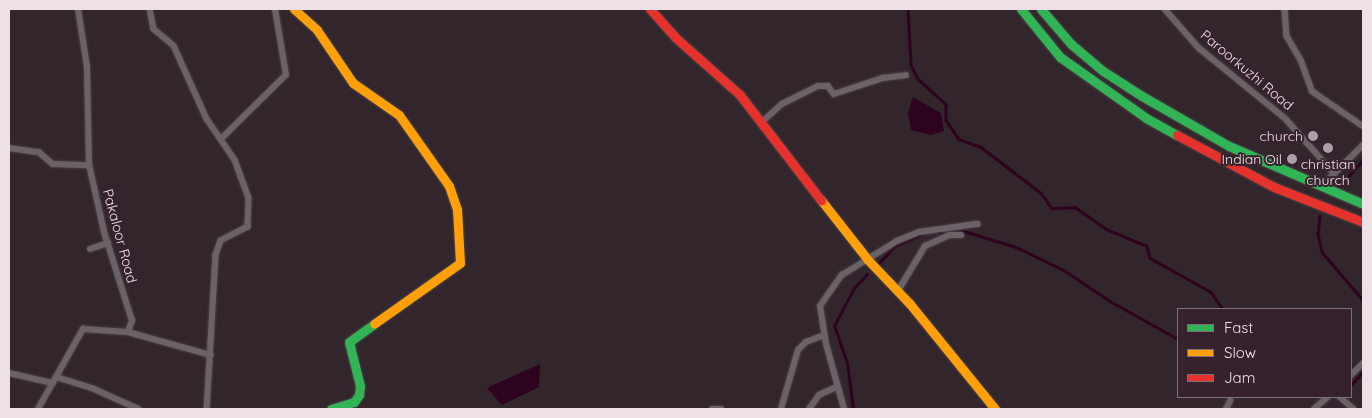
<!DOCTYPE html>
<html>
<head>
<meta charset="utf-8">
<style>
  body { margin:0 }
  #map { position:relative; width:1372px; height:418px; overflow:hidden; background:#32262c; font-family:Quicksand,sans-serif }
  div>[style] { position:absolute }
  .water>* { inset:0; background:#2d031f }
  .stream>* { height:2.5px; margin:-1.25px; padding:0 1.25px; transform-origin:1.25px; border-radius:1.25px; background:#2d031f }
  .roads { filter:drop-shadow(0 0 1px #4b4247) drop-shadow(0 0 1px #4b4247) }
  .street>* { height:5.5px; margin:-2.75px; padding:0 2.75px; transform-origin:2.75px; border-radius:2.75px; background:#6b6267 }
  .fast>* { height:9px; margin:-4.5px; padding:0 4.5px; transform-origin:4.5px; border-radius:4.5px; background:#30b455 }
  .slow>* { height:9px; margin:-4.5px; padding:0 4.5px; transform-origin:4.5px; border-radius:4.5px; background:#ff9f0a }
  .jam>* { height:9px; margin:-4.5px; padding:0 4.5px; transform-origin:4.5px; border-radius:4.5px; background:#e5322d }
  .dots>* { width:14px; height:14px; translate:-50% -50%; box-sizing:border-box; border:2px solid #36222d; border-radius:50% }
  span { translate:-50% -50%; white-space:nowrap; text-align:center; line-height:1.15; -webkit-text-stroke:4px #36222d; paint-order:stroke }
  .street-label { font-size:14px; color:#ede0e7 }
  .poi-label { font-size:14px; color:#ede0e7 }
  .right { translate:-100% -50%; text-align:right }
  .frame { position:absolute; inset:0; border:10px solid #ede0e7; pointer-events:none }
  .legend { position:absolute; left:1177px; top:308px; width:175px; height:90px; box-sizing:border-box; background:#36222d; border:1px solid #7f6e77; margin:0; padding:6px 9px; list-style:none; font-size:15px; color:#ede0e7 }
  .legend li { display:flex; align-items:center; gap:10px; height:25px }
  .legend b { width:25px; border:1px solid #7f6e77 }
</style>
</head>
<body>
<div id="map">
  <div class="water">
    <i style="clip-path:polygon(913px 97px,941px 113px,944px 131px,931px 135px,911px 130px,908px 113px)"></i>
    <i style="clip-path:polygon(540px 364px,539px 387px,502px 405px,487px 388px)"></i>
  </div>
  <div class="stream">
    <i style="left:908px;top:9px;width:56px;rotate:86.9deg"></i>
    <i style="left:911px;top:65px;width:16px;rotate:63deg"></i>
    <i style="left:918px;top:79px;width:38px;rotate:42deg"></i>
    <i style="left:946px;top:104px;width:16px;rotate:90deg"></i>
    <i style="left:946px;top:120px;width:23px;rotate:56deg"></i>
    <i style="left:959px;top:139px;width:23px;rotate:20deg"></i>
    <i style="left:981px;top:147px;width:76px;rotate:37.5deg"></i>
    <i style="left:1041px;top:193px;width:19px;rotate:54deg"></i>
    <i style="left:1052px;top:208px;width:23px;rotate:-2deg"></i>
    <i style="left:1075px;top:207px;width:38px;rotate:35deg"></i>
    <i style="left:1106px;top:229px;width:44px;rotate:22.5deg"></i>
    <i style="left:1147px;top:246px;width:12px;rotate:76deg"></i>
    <i style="left:1150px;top:258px;width:70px;rotate:29.1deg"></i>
    <i style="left:1211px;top:292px;width:21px;rotate:55deg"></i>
    <i style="left:1340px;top:186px;width:35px;rotate:-49deg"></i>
    <i style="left:1320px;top:216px;width:18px;rotate:96deg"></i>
    <i style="left:1318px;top:234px;width:18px;rotate:77deg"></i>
    <i style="left:1322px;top:252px;width:63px;rotate:49.5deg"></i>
    <i style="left:939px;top:232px;width:25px;rotate:-2deg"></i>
    <i style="left:964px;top:231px;width:54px;rotate:17.1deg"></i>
    <i style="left:1016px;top:247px;width:53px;rotate:25.6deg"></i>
    <i style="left:1064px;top:270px;width:55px;rotate:34deg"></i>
    <i style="left:1110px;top:301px;width:78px;rotate:29.2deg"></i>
    <i style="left:877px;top:265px;width:26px;rotate:-47deg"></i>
    <i style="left:895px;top:246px;width:32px;rotate:-24deg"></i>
    <i style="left:1351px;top:370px;width:16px;rotate:-43deg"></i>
    <i style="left:1351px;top:385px;width:18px;rotate:-49deg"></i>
    <i style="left:1338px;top:400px;width:9px;rotate:32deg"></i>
    <i style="left:853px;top:409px;width:46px;rotate:-97.4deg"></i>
    <i style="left:847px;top:363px;width:39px;rotate:-109deg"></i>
    <i style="left:834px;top:326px;width:43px;rotate:-62.2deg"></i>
    <i style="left:854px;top:288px;width:19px;rotate:-47deg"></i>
  </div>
  <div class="roads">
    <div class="street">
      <i style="left:150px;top:9px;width:20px;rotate:79deg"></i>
      <i style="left:154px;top:29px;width:26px;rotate:40deg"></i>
      <i style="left:174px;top:46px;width:80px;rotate:65.7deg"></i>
      <i style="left:207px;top:119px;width:50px;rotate:55.7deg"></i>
      <i style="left:235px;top:160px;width:40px;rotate:69.8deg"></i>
      <i style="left:249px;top:198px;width:29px;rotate:92deg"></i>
      <i style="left:248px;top:227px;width:30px;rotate:153deg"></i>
      <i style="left:221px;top:241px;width:15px;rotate:110deg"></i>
      <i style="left:216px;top:255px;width:154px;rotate:93.3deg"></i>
      <i style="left:1165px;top:9px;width:52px;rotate:48.9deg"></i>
      <i style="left:1199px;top:48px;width:112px;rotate:39.2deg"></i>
      <i style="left:1286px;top:119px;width:72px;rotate:48.4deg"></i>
      <i style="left:1285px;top:9px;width:27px;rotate:86deg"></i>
      <i style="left:1287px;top:36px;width:28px;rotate:60deg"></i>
      <i style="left:1301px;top:60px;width:33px;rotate:70deg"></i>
      <i style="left:1312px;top:91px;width:62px;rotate:34.5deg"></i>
      <i style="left:763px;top:121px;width:25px;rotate:-42deg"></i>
      <i style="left:782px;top:104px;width:40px;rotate:-26.6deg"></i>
      <i style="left:818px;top:86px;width:10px"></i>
      <i style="left:828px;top:86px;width:10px;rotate:53deg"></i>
      <i style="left:834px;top:94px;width:52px;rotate:-18.1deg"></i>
      <i style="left:883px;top:78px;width:23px;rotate:-7deg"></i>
      <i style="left:221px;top:139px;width:91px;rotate:-44.6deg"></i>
      <i style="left:286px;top:75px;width:67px;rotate:-99.5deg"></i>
      <i style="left:9px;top:148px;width:30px;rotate:8deg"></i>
      <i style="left:39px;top:152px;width:18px;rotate:41deg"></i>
      <i style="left:53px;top:164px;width:36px;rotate:2deg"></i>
      <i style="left:1321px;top:187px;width:59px;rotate:-45deg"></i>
      <i style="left:90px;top:249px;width:19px;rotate:-18deg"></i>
      <i style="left:898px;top:291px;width:52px;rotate:-59deg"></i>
      <i style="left:925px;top:246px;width:27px;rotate:-24deg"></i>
      <i style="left:950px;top:235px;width:11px"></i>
      <i style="left:128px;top:332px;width:86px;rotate:15.5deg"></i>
      <i style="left:9px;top:373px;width:45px;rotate:12.8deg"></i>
      <i style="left:1351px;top:375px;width:17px;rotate:-45deg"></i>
      <i style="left:56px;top:377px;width:38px;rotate:17deg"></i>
      <i style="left:92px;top:388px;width:51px;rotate:24.1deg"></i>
      <i style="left:1340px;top:397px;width:18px;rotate:41deg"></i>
      <i style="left:38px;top:409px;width:92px;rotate:-60.6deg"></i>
      <i style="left:83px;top:329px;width:45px;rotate:3.8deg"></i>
      <i style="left:128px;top:332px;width:12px;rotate:-70deg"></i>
      <i style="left:132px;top:321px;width:93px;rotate:-107.5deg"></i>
      <i style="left:104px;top:232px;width:69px;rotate:-102.6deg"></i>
      <i style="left:89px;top:165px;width:98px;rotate:-91.2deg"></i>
      <i style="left:87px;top:67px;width:59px;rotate:-98.8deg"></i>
      <i style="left:712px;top:409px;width:9px"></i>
      <i style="left:781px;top:409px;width:61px;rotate:-73.9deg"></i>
      <i style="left:798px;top:350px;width:11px;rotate:-45deg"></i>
      <i style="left:806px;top:342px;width:19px;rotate:-21deg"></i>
      <i style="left:809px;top:409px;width:17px;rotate:-54deg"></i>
      <i style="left:819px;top:395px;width:19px;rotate:-25deg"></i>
      <i style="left:844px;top:409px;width:67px;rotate:-105.5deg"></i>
      <i style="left:826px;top:344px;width:38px;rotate:-99deg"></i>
      <i style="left:820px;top:306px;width:38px;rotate:-55deg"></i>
      <i style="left:842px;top:275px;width:65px;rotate:-31.7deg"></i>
      <i style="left:897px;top:241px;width:24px;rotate:-22deg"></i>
      <i style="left:919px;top:232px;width:59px;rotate:-7.9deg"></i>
      <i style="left:1226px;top:409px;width:9px;rotate:-63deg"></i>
      <i style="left:1314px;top:409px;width:18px;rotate:-41deg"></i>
    </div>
    <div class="fast">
      <i style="left:1021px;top:9px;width:62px;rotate:50.9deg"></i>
      <i style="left:1060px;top:57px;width:105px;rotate:35.3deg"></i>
      <i style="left:1146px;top:118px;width:35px;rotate:29deg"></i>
      <i style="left:1041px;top:9px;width:46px;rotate:49.4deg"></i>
      <i style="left:1071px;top:44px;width:42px;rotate:40.2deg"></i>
      <i style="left:1103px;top:71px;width:46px;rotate:32.7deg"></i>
      <i style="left:1142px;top:96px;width:100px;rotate:29.9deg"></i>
      <i style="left:1229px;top:146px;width:146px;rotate:23.4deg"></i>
      <i style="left:331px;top:409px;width:24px;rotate:-17deg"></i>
      <i style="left:354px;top:402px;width:9px;rotate:-54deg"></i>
      <i style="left:359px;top:395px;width:9px;rotate:-84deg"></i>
      <i style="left:360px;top:386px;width:45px;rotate:-104deg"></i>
      <i style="left:349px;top:342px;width:31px;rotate:-36deg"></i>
    </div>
    <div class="slow">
      <i style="left:294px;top:9px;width:31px;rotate:42deg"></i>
      <i style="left:317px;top:30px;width:64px;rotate:55.8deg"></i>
      <i style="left:353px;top:83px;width:56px;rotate:34.8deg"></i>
      <i style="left:399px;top:115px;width:87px;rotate:54.8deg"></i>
      <i style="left:449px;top:186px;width:24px;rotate:71deg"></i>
      <i style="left:457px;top:209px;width:54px;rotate:86.8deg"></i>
      <i style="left:460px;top:263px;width:105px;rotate:144.7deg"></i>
      <i style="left:821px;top:200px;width:76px;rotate:51.9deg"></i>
      <i style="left:868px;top:260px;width:61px;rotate:46.3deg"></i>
      <i style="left:910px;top:304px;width:135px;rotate:51deg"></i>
    </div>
    <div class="jam">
      <i style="left:650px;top:9px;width:39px;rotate:48deg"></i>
      <i style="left:676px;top:38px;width:86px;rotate:41.7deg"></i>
      <i style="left:740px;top:95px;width:133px;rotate:52.4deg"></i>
      <i style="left:1177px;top:135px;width:110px;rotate:28.2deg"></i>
      <i style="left:1274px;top:187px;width:96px;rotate:21.5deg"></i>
    </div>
  </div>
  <div class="dots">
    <i style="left:1313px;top:136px;background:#ac9fa6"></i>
    <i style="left:1328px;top:148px;background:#ac9fa6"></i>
    <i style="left:1292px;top:159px;background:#ac9fa6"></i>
  </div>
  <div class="street-label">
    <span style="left:1247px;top:70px;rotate:40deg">Paroorkuzhi Road</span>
    <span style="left:120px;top:236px;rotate:75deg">Pakaloor Road</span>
  </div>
  <div class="poi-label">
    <span class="right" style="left:1303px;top:136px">church</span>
    <span class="right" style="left:1282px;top:159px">Indian Oil</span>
    <span style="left:1328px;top:172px">christian<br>church</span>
  </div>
  <div class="frame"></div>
  <ul class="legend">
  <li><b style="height:6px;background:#30b455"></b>Fast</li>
  <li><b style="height:6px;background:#ff9f0a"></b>Slow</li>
  <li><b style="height:6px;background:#e5322d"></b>Jam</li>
  </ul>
</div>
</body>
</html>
